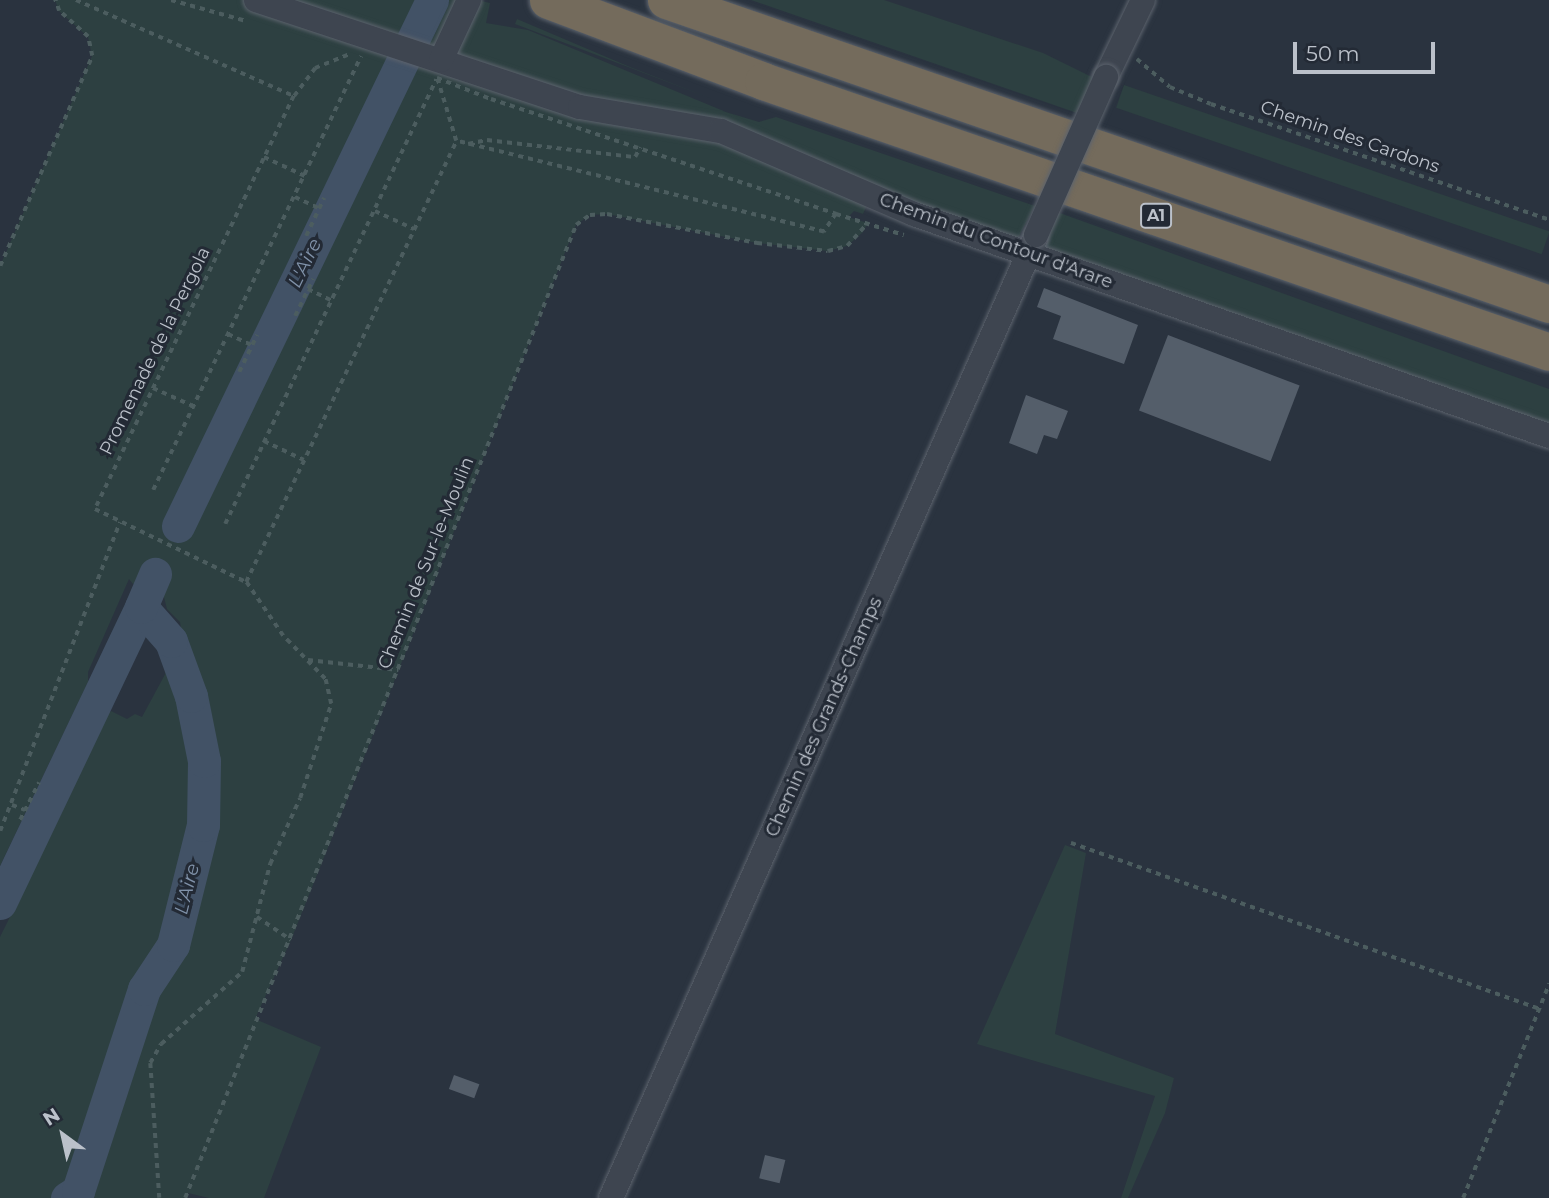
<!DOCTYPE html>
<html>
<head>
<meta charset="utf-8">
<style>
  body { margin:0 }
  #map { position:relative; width:1549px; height:1198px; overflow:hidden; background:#2a333f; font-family:Montserrat,sans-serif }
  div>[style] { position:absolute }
  .green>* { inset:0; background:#2d4041; transform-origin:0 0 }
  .river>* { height:33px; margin:-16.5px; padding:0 16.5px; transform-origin:16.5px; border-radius:16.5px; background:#425266 }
  .building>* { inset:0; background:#545e6a; transform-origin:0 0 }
  .path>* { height:3.5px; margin-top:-1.75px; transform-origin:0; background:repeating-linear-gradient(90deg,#4c5d5f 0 5px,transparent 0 10px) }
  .roads { filter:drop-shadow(0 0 2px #5c636d) drop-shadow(0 0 2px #5c636d) }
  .minor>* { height:24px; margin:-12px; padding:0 12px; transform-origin:12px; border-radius:12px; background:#3e4550 }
  .highway>* { height:37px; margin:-18.5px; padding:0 18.5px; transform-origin:18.5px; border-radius:18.5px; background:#746b5c }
  .bridges { filter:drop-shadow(0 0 2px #5c636d) drop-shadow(0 0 2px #5c636d) }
  .minor-bridge>* { height:24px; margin:-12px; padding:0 12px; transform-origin:12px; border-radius:12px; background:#3e4550 }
  span { translate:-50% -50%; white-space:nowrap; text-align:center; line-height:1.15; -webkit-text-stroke:6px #232a35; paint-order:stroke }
  .shield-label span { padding:2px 5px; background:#232a35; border:2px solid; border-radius:5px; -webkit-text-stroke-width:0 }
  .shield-label { font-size:16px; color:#bbc1ca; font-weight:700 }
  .street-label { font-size:18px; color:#bbc1ca }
  .water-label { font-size:19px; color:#8092a9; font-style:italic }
  .north { position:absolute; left:28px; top:1100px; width:70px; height:70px; -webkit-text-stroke:5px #232a35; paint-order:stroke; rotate:327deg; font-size:19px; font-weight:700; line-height:28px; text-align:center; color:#bbc1ca }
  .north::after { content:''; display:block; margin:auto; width:24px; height:32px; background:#bbc1ca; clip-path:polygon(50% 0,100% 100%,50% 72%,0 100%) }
  .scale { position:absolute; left:1293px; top:42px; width:142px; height:32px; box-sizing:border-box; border:4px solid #bbc1ca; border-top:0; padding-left:9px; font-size:21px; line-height:24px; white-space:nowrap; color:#bbc1ca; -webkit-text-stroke:5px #232a35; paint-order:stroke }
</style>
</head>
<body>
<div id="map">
  <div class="green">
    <i style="clip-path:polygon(55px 0,256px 0,644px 115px,872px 194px,863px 214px,854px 211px,848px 217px,868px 223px,862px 233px,847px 246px,828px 251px,757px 243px,607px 214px,590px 215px,576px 225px,291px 940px,255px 1019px,321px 1047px,264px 1198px,209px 1198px,188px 1193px,185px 1198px,0 1198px,0 937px,61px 814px,95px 730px,111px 711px,127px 719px,135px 714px,142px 717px,183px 641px,180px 622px,167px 609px,158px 573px,133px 584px,129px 579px,88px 672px,88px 682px,0 866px,0 266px,92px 56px,88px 37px,59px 11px)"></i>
    <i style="clip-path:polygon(283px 0,418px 0,399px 39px)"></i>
    <i style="clip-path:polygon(445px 0,463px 0,439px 49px,422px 47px)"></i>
    <i style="clip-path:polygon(477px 0,490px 3px,486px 23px,528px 30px,726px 112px,759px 122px,776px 117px,1035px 206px,1016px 242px,690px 114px,600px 102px,453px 55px)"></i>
    <i style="clip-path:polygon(751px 0,884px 0,1043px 53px,1094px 78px,1077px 113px)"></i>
    <i style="clip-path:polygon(517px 19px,630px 67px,715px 100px,515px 24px)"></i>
    <i style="left:1124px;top:85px;width:450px;height:24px;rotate:19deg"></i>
    <i style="clip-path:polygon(1057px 212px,1549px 389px,1549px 429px,1044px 252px,1042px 245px)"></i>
    <i style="clip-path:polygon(1065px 845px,1086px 853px,1055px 1034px,1174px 1078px,1165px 1113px,1128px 1198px,1121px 1198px,1155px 1096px,977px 1044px)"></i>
  </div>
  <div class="river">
    <i style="left:178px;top:526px;width:584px;rotate:-64.22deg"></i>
    <i style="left:0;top:903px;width:328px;rotate:-64.5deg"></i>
    <i style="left:67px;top:1198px;width:13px;rotate:-32deg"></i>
    <i style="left:78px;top:1191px;width:213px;rotate:-71.9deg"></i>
    <i style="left:144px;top:989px;width:53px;rotate:-56.6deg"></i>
    <i style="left:173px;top:945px;width:124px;rotate:-76deg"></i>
    <i style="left:203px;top:825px;width:64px;rotate:-89.1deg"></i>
    <i style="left:204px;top:761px;width:66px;rotate:-101.3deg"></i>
    <i style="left:191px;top:696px;width:59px;rotate:-110deg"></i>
    <i style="left:171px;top:641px;width:45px;rotate:-131.4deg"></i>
    <i style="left:141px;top:607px;width:36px;rotate:-67deg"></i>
  </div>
  <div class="building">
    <i style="clip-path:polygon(1044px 288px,1138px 325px,1124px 364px,1053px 339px,1061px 316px,1037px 307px)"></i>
    <i style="left:1168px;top:335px;width:141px;height:81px;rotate:21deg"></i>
    <i style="clip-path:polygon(1026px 395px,1068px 411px,1057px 439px,1044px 435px,1037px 454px,1009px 443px)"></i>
    <i style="left:454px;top:1075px;width:27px;height:15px;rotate:20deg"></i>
    <i style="left:765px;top:1155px;width:21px;height:24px;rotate:14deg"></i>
  </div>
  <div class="path">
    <i style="left:76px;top:0;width:238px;rotate:23.8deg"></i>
    <i style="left:294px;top:96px;width:458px;rotate:115.7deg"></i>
    <i style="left:95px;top:509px;width:168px;rotate:25.8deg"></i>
    <i style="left:246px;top:582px;width:488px;rotate:-64.5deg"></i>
    <i style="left:171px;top:0;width:78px;rotate:15.6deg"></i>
    <i style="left:1137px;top:59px;width:43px;rotate:40.3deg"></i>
    <i style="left:1170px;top:87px;width:44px;rotate:22.5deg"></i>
    <i style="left:1211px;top:104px;width:357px;rotate:18.9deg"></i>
    <i style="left:437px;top:78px;width:58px;rotate:21.3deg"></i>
    <i style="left:491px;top:99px;width:364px;rotate:18.4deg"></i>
    <i style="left:836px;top:214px;width:22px;rotate:124deg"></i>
    <i style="left:824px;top:232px;width:379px;rotate:-166.1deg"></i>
    <i style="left:456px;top:141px;width:66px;rotate:-106.8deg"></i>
    <i style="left:294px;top:96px;width:35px;rotate:-53deg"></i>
    <i style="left:315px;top:68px;width:37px;rotate:-22deg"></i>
    <i style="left:468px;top:144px;width:19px;rotate:-12deg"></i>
    <i style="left:487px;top:140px;width:149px;rotate:6.6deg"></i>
    <i style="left:635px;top:157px;width:11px;rotate:-63deg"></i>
    <i style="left:264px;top:157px;width:45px;rotate:24.9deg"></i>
    <i style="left:295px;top:197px;width:26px;rotate:25deg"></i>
    <i style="left:375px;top:211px;width:43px;rotate:24.8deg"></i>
    <i style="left:836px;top:214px;width:71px;rotate:17.2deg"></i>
    <i style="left:306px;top:236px;width:42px;rotate:-64.7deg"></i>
    <i style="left:0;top:266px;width:229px;rotate:-66.3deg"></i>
    <i style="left:92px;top:56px;width:19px;rotate:-102deg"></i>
    <i style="left:88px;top:37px;width:39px;rotate:-138deg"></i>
    <i style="left:59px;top:11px;width:12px;rotate:-110deg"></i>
    <i style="left:308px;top:289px;width:28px;rotate:26deg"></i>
    <i style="left:295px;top:316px;width:41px;rotate:-64.1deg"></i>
    <i style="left:228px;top:334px;width:26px;rotate:25deg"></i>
    <i style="left:239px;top:372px;width:41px;rotate:-64.1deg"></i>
    <i style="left:153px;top:388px;width:46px;rotate:24.3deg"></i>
    <i style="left:264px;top:441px;width:44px;rotate:25.4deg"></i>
    <i style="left:153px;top:490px;width:481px;rotate:-64.4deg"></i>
    <i style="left:225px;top:524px;width:492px;rotate:-64.6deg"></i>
    <i style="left:308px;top:660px;width:91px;rotate:6.3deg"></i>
    <i style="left:12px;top:805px;width:14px;rotate:21deg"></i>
    <i style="left:20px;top:820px;width:42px;rotate:-63.4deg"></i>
    <i style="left:0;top:831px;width:331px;rotate:-68.8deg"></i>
    <i style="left:1071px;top:843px;width:497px;rotate:19.5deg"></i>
    <i style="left:257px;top:917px;width:41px;rotate:34.1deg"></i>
    <i style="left:159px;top:1198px;width:135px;rotate:-93.8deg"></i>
    <i style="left:150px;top:1063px;width:22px;rotate:-60deg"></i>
    <i style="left:161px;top:1044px;width:108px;rotate:-41.6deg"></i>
    <i style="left:242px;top:972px;width:112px;rotate:-75.5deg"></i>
    <i style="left:270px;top:864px;width:72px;rotate:-65.6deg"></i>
    <i style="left:300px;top:798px;width:99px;rotate:-71.7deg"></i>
    <i style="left:331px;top:704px;width:26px;rotate:-103deg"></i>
    <i style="left:325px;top:679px;width:60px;rotate:-134.3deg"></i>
    <i style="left:283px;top:636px;width:65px;rotate:-124.4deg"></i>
    <i style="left:185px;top:1198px;width:1049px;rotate:-68.11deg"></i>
    <i style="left:576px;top:225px;width:17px;rotate:-36deg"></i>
    <i style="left:590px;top:215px;width:17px;rotate:-3deg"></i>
    <i style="left:607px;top:214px;width:153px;rotate:10.9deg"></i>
    <i style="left:757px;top:243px;width:71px;rotate:6.4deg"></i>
    <i style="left:828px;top:251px;width:20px;rotate:-15deg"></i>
    <i style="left:847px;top:246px;width:31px;rotate:-48deg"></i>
    <i style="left:1463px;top:1198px;width:231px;rotate:-68.1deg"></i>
  </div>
  <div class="roads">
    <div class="minor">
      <i style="left:256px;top:0;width:341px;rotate:18.3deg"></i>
      <i style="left:580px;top:107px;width:143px;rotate:9.7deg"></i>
      <i style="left:721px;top:131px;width:210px;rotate:23.3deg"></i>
      <i style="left:914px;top:214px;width:673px;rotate:19.27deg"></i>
      <i style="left:441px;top:60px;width:66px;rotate:-65deg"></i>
      <i style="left:1106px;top:77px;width:85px;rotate:-64.3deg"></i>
      <i style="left:611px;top:1198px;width:1049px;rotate:-66.15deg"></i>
    </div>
    <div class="highway">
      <i style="left:548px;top:0;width:230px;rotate:20.6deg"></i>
      <i style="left:763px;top:81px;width:831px;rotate:19.02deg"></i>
      <i style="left:666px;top:0;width:934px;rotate:19deg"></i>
    </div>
  </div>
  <div class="bridges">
    <div class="minor-bridge">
      <i style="left:1036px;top:235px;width:173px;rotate:-66.1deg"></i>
    </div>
  </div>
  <div class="shield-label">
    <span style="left:1156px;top:216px">A1</span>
  </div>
  <div class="street-label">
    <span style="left:1350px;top:137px;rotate:19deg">Chemin des Cardons</span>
    <span style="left:996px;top:241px;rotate:20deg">Chemin du Contour d'Arare</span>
    <span style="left:155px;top:351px;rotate:-64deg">Promenade de la Pergola</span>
    <span style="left:426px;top:563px;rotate:-68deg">Chemin de Sur-le-Moulin</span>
    <span style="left:824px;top:717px;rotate:-66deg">Chemin des Grands-Champs</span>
  </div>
  <div class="water-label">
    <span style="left:305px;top:263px;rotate:-64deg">L'Aire</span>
    <span style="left:187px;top:889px;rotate:-76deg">L'Aire</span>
  </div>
  <div class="north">N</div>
  <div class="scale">50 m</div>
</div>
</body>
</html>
